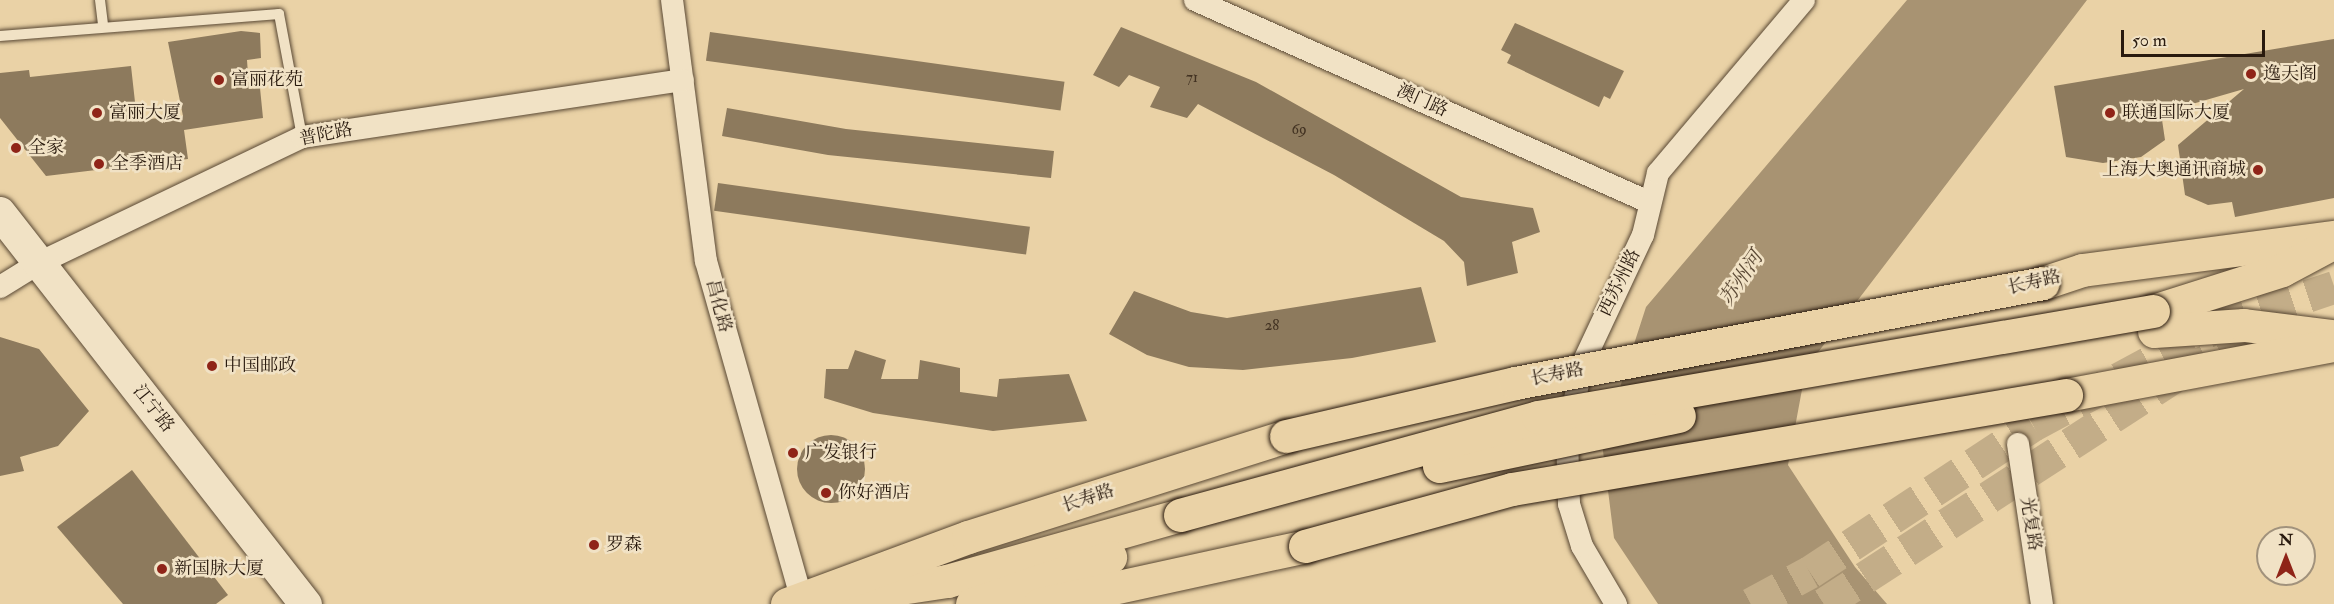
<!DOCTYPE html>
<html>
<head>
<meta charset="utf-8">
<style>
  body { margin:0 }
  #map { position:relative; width:2334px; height:604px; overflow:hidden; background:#ead2a6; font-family:"IM FELL Double Pica","Noto Serif SC",serif }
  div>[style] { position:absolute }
  .water>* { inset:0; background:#a89372 }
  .building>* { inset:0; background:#8d7a5d; transform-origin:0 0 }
  .round { border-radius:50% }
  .highway-tunnel>* { height:33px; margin-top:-16.5px; transform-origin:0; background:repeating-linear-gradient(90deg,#c3ad88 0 33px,transparent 0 49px) }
  .roads { filter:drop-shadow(0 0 2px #594834) drop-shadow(0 0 2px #594834) }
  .lane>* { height:10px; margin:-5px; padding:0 5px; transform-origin:5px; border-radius:5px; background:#f1e2c5 }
  .street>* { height:22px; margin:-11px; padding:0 11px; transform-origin:11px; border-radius:11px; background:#f1e2c5 }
  .secondary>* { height:32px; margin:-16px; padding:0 16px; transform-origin:16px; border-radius:16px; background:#f1e2c5 }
  .primary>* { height:33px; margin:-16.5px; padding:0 16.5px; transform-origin:16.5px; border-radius:16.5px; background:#ead2a6 }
  .bridges { filter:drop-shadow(0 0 2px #291a0e) drop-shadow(0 0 2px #291a0e) }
  .primary-bridge>* { height:33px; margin:-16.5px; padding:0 16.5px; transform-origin:16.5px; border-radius:16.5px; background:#ead2a6 }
  .dots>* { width:16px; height:16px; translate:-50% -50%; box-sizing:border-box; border:3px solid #f1e2c5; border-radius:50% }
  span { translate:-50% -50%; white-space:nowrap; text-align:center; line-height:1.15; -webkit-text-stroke:5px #f1e2c5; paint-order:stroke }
  .number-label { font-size:15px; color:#423222 }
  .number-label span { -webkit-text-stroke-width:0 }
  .poi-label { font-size:18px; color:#291a0e }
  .left { translate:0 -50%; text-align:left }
  .right { translate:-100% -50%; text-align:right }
  .street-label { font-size:18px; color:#291a0e }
  .water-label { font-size:20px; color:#5c4a36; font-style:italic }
  .north { position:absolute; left:2256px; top:526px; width:60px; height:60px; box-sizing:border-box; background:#f1e2c5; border:2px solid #a1927c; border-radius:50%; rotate:0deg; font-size:16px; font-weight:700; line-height:24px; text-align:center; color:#291a0e }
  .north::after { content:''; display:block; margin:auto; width:21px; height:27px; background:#8f2418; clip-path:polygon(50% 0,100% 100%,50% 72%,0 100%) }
  .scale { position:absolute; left:2121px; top:30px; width:144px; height:27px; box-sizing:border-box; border:3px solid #291a0e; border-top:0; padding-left:8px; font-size:18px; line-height:21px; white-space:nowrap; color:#291a0e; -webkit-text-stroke:4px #f1e2c5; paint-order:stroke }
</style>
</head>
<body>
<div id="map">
  <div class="water">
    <i style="clip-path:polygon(1907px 0,2087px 0,1806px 368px,1788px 465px,1855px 567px,1887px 604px,1658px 604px,1614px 538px,1602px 443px,1646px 307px)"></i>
  </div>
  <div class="building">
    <i style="clip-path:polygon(1515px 23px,1624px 71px,1610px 99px,1604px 96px,1599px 107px,1507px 63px,1511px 55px,1501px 50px)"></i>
    <i style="clip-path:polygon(1121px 27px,1256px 82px,1461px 197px,1533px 208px,1540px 232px,1512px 242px,1518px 273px,1467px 286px,1464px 262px,1444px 241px,1334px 175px,1198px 104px,1187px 118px,1150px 107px,1160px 87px,1129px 75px,1119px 87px,1093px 75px)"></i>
    <i style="clip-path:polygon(241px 31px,260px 33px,261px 58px,247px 60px,249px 89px,260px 88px,263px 118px,184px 130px,188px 159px,46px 176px,0 118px,0 73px,29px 70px,30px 77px,131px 66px,137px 120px,183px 116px,168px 42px)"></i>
    <i style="left:710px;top:32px;width:358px;height:29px;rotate:8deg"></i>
    <i style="clip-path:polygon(2334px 39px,2334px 198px,2235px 217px,2232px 202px,2208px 205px,2185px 195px,2178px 145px,2244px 89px,2161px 113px,2165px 140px,2141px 157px,2103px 163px,2066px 157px,2054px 86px)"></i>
    <i style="clip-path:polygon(727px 108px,846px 129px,1054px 151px,1051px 178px,828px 155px,722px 136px)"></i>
    <i style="left:718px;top:183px;width:315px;height:28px;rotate:8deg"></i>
    <i style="clip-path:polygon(1421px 287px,1436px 342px,1352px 358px,1243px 370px,1189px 367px,1147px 355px,1109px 334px,1134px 291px,1191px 312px,1227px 318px)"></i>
    <i style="clip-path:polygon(0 337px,39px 349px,89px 411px,58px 446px,20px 457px,24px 471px,0 476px)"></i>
    <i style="clip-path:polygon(855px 350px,886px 360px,881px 379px,918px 379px,920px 360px,960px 368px,960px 392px,997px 397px,999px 379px,1069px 374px,1087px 421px,993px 431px,873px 413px,824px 398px,826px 369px,848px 369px)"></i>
    <i class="round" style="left:797px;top:435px;width:68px;height:68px"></i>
    <i style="clip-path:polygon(132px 470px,228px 595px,216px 604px,123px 604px,57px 527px)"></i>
  </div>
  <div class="highway-tunnel">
    <i style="left:1751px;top:604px;width:67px;rotate:-28.5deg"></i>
    <i style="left:1810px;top:572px;width:267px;rotate:-33.4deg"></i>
    <i style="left:2033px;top:425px;width:207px;rotate:-28.3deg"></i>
    <i style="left:2215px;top:327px;width:126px;rotate:-18.6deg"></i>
    <i style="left:1824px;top:604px;width:421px;rotate:-33deg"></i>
    <i style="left:2177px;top:375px;width:117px;rotate:-25.9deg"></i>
  </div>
  <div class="roads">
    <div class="lane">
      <i style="left:100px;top:0;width:24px;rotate:83deg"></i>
      <i style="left:0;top:36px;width:280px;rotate:-4.5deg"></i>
      <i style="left:279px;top:14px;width:125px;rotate:79.4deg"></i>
    </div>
    <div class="street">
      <i style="left:672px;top:0;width:263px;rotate:82.6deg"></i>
      <i style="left:706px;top:261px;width:356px;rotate:74.2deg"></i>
      <i style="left:1195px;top:0;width:497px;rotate:24deg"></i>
      <i style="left:0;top:287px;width:46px;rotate:-31.6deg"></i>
      <i style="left:39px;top:263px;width:292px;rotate:-25.6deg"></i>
      <i style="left:302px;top:137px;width:385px;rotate:-8.5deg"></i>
      <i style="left:2018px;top:444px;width:162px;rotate:81.5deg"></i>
      <i style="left:1616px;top:604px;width:67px;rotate:-120.4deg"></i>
      <i style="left:1582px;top:546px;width:44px;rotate:-107.2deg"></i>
      <i style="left:1569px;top:504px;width:67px;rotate:-91.7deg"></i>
      <i style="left:1567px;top:437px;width:74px;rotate:-78.2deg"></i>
      <i style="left:1582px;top:365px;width:144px;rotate:-64.9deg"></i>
      <i style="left:1643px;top:235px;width:64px;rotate:-76.4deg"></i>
      <i style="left:1658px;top:173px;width:226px;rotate:-49.8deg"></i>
    </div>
    <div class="secondary">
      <i style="left:0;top:213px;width:497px;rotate:52deg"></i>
    </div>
    <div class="primary">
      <i style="left:2043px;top:283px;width:41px;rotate:-18.4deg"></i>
      <i style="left:2082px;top:270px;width:254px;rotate:-7.5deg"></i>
      <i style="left:2153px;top:311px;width:135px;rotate:-17.6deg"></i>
      <i style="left:2282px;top:270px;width:51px;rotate:-28.1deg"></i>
      <i style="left:2154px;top:331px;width:90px;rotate:-3.8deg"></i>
      <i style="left:2244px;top:325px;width:89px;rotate:7.1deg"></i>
      <i style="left:2066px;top:395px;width:273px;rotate:-10.6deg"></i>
      <i style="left:848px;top:596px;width:100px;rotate:-8.6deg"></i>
      <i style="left:947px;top:581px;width:242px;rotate:-15.8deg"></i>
      <i style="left:787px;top:604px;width:193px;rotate:-20.3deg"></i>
      <i style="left:968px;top:537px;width:334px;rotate:-17.6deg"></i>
      <i style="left:972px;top:604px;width:146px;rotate:-18.8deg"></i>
      <i style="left:1040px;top:604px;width:271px;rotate:-12.3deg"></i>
    </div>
  </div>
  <div class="bridges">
    <div class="primary-bridge">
      <i style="left:1286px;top:436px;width:235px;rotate:-13deg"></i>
      <i style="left:1515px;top:383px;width:537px;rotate:-10.72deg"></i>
      <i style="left:1439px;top:466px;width:245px;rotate:-11.8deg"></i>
      <i style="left:1180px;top:515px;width:371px;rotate:-15.3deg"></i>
      <i style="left:1538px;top:417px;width:624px;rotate:-9.78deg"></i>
      <i style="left:1305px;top:546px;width:215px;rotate:-15.4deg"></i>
      <i style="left:1512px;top:489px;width:562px;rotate:-9.63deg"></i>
    </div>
  </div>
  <div class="dots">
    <i style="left:2251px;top:74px;background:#8f2418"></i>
    <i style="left:219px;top:80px;background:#8f2418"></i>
    <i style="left:97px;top:113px;background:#8f2418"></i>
    <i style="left:2110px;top:113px;background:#8f2418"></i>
    <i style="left:16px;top:148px;background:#8f2418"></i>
    <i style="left:99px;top:164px;background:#8f2418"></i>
    <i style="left:2258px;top:170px;background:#8f2418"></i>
    <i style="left:212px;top:366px;background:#8f2418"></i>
    <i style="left:793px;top:453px;background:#8f2418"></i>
    <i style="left:826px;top:493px;background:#8f2418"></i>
    <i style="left:594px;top:545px;background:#8f2418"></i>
    <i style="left:162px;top:569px;background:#8f2418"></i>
  </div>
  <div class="number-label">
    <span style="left:1192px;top:78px">71</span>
    <span style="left:1299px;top:130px">69</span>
    <span style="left:1272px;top:326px">28</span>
  </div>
  <div class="poi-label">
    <span class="left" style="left:2263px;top:74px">逸天阁</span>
    <span class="left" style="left:231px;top:80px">富丽花苑</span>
    <span class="left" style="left:109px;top:113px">富丽大厦</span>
    <span class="left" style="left:2122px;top:113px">联通国际大厦</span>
    <span class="left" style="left:28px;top:148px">全家</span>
    <span class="left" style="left:111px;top:164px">全季酒店</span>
    <span class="right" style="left:2246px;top:170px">上海大奥通讯商城</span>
    <span class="left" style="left:224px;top:366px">中国邮政</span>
    <span class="left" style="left:805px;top:453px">广发银行</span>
    <span class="left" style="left:838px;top:493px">你好酒店</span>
    <span class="left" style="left:606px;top:545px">罗森</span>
    <span class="left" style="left:174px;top:569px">新国脉大厦</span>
  </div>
  <div class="street-label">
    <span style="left:1422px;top:101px;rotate:24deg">澳门路</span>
    <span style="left:326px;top:135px;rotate:-11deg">普陀路</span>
    <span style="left:1620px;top:283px;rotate:-64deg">西苏州路</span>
    <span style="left:2034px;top:283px;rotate:-13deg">长寿路</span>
    <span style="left:718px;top:306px;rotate:75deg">昌化路</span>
    <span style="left:1557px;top:375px;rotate:-11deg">长寿路</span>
    <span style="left:153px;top:409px;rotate:52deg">江宁路</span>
    <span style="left:1088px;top:499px;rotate:-18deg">长寿路</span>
    <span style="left:2030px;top:524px;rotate:81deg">光复路</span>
  </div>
  <div class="water-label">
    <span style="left:1741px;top:278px;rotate:-56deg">苏州河</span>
  </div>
  <div class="north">N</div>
  <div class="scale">50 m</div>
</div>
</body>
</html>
